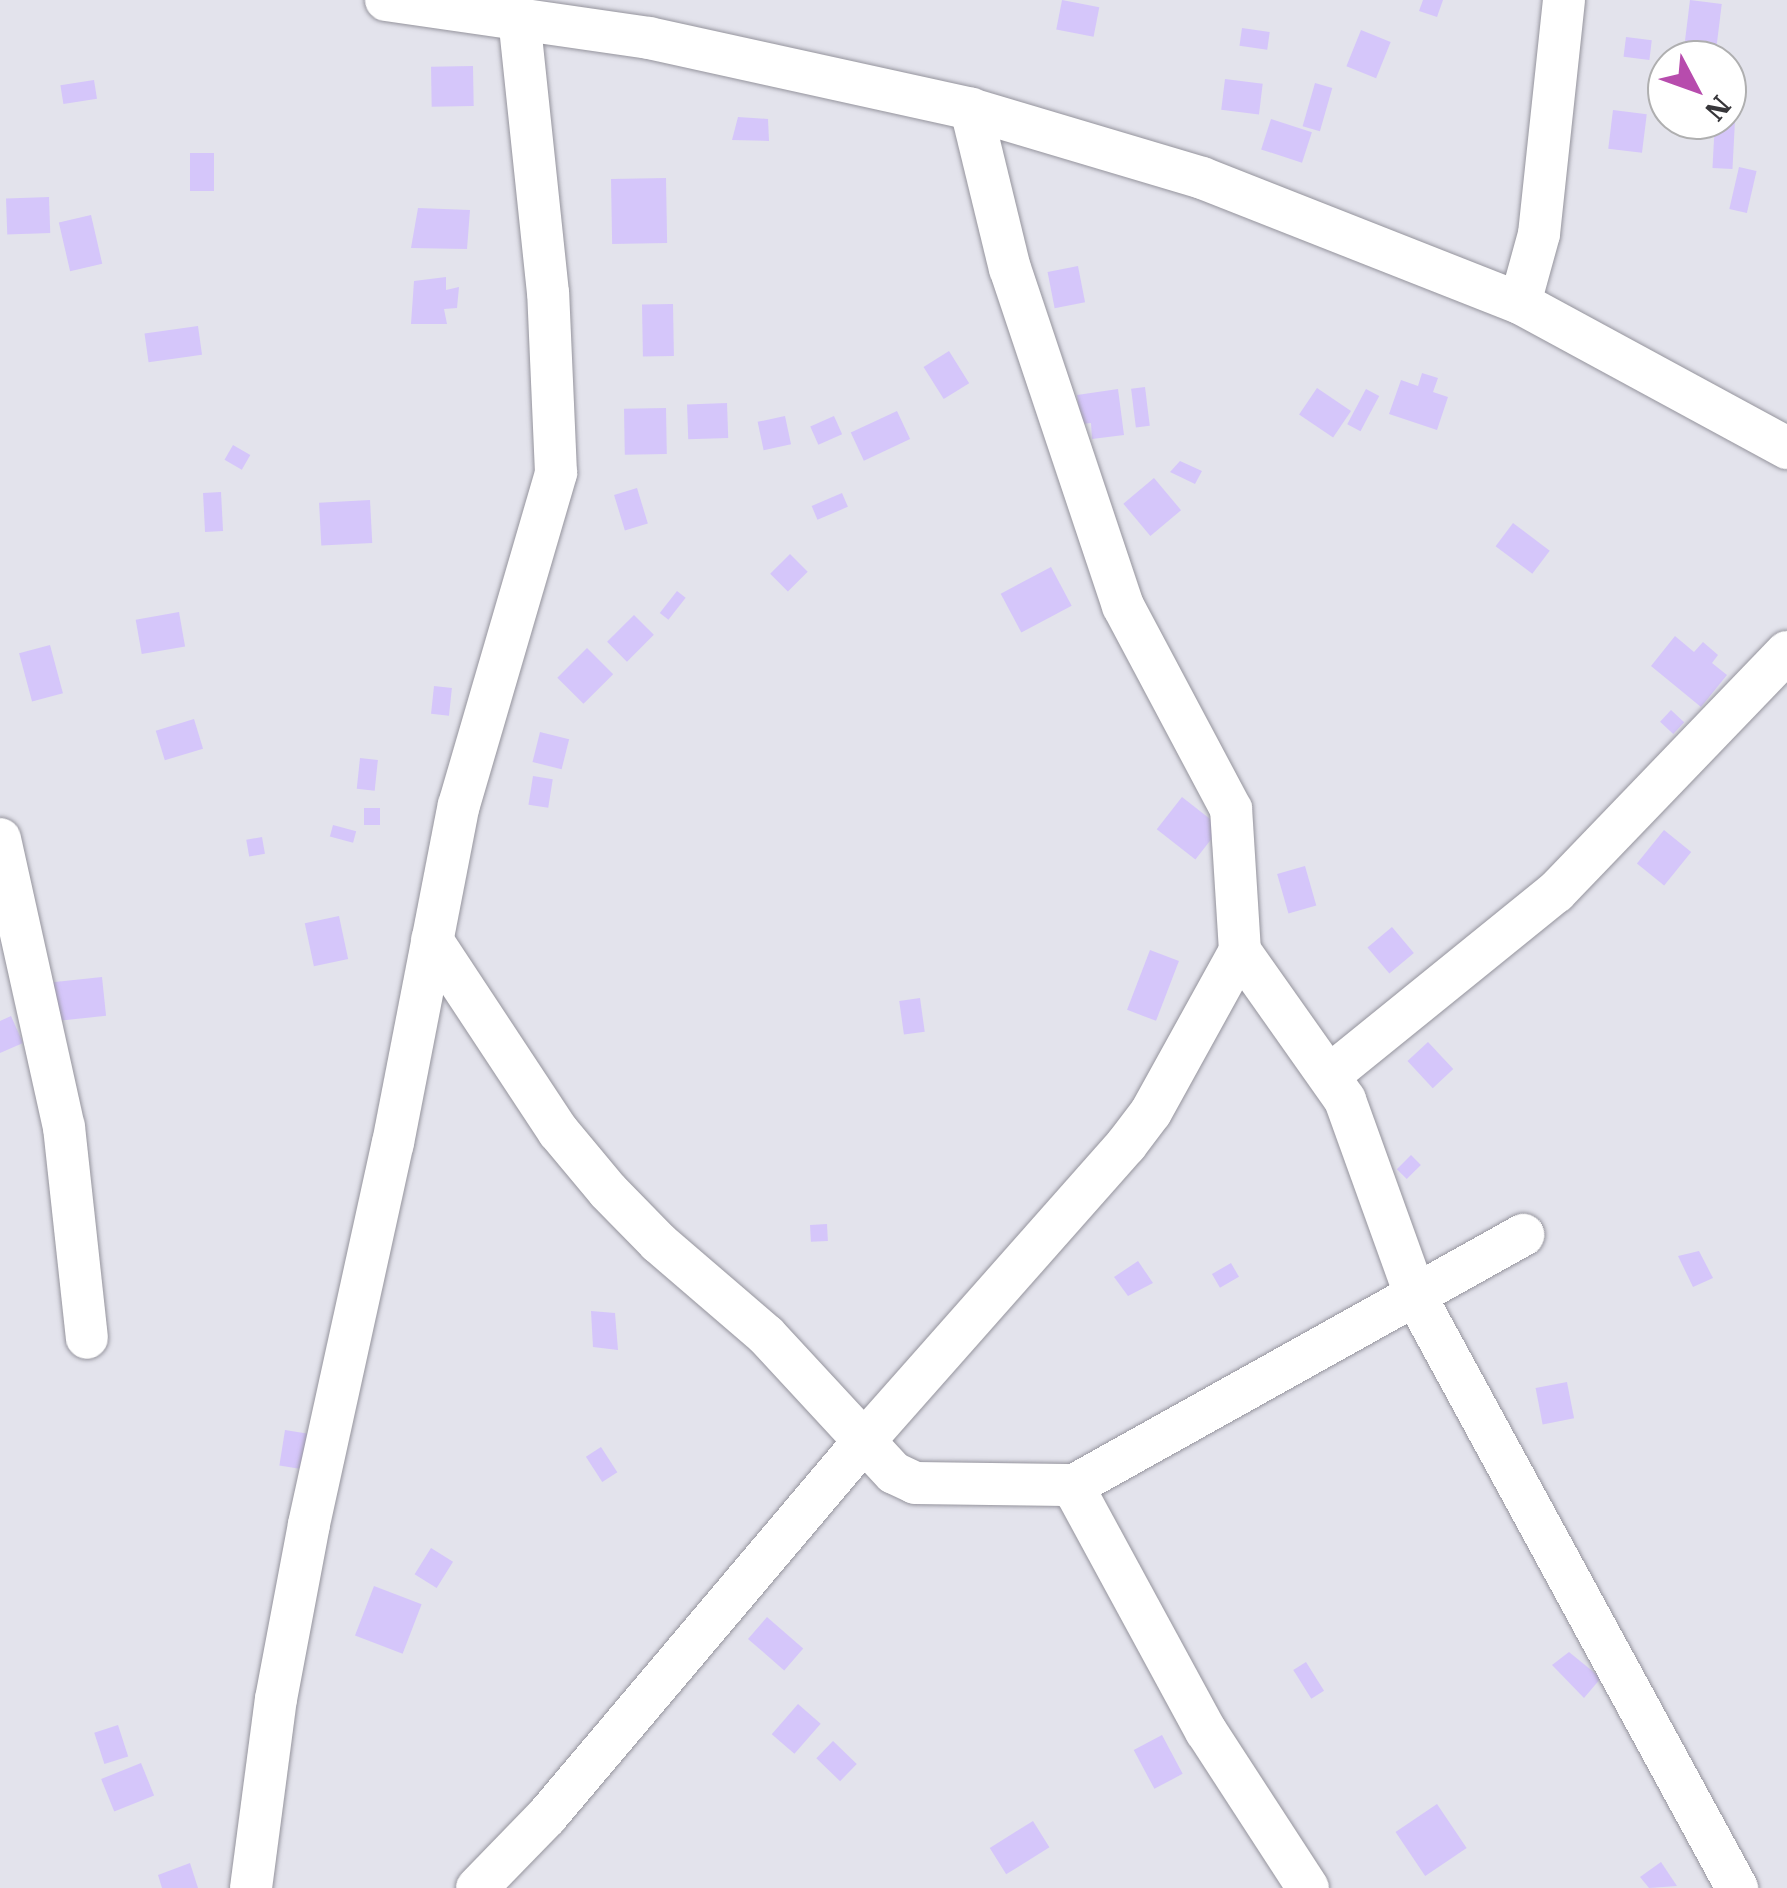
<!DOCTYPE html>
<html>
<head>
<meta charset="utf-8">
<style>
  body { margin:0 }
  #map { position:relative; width:1787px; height:1888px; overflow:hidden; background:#e3e3ec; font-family:"IBM Plex Serif",serif }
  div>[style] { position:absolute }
  .building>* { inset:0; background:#d5c6fa; transform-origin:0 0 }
  .roads { filter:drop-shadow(0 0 2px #95949d) drop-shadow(0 0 2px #95949d) }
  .minor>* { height:42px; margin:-21px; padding:0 21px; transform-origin:21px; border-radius:21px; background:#fff }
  span { translate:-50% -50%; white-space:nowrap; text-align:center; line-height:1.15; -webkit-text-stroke:8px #fff; paint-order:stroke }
  .north { position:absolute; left:1647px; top:40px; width:100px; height:100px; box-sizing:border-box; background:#fff; border:2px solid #afafb0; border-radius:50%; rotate:131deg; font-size:28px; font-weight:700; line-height:40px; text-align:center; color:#37363a }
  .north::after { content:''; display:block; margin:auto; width:35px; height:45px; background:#b74cad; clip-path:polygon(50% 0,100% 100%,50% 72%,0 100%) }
</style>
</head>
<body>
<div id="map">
  <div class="building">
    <i style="left:1062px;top:0;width:38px;height:30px;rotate:11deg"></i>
    <i style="clip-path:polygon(1423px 0,1443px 0,1437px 17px,1419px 11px)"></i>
    <i style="left:1690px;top:0;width:32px;height:46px;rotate:7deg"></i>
    <i style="left:1242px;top:28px;width:28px;height:18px;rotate:8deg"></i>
    <i style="left:1361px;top:30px;width:32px;height:39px;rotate:22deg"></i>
    <i style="left:1626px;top:37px;width:26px;height:20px;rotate:7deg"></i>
    <i style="left:473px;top:66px;width:40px;height:42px;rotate:89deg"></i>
    <i style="left:1225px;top:79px;width:38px;height:31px;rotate:7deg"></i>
    <i style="left:94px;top:80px;width:19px;height:34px;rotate:81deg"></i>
    <i style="left:1315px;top:83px;width:18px;height:45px;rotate:16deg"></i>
    <i style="left:1613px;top:110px;width:34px;height:39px;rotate:7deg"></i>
    <i style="clip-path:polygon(738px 117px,768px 119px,769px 141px,732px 140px)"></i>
    <i style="left:1271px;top:119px;width:43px;height:32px;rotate:18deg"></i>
    <i style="left:1715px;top:120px;width:20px;height:48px;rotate:3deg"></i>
    <i style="left:214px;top:153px;width:38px;height:24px;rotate:90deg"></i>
    <i style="left:1739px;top:167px;width:18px;height:43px;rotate:13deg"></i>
    <i style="left:666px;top:178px;width:65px;height:55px;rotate:89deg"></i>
    <i style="left:49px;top:197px;width:36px;height:43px;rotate:88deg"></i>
    <i style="clip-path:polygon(418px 208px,470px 210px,467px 249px,411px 248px)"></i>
    <i style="left:91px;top:215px;width:50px;height:33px;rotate:77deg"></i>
    <i style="left:1078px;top:266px;width:37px;height:31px;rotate:79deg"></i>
    <i style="clip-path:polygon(446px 277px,446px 290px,459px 287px,457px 308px,444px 309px,447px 324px,411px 324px,414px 281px)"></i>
    <i style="left:673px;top:304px;width:52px;height:31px;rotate:89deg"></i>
    <i style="left:198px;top:326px;width:29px;height:54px;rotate:82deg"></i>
    <i style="left:949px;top:351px;width:38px;height:30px;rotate:58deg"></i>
    <i style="clip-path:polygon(1422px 373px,1438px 378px,1433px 392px,1448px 397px,1437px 430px,1389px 414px,1401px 380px,1418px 386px)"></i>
    <i style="left:1145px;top:387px;width:39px;height:14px;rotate:83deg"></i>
    <i style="left:1317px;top:388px;width:41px;height:32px;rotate:34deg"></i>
    <i style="clip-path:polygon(1118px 389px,1124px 435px,1092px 439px,1091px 423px,1081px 424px,1077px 395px)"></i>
    <i style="left:1366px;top:389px;width:15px;height:40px;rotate:28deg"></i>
    <i style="left:727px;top:403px;width:35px;height:40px;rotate:88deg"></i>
    <i style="left:666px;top:408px;width:46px;height:42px;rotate:89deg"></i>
    <i style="left:897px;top:411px;width:31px;height:51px;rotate:65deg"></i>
    <i style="left:785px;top:416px;width:29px;height:28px;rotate:78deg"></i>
    <i style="left:834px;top:416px;width:20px;height:26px;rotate:66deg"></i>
    <i style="left:233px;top:445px;width:20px;height:17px;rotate:30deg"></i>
    <i style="clip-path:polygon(1180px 461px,1202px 471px,1195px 484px,1170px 472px)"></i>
    <i style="left:1154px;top:478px;width:42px;height:40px;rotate:50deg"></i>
    <i style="left:637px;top:488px;width:37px;height:24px;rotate:73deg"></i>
    <i style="left:221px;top:492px;width:39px;height:18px;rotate:87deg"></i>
    <i style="left:842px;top:493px;width:15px;height:33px;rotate:67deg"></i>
    <i style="left:370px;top:500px;width:43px;height:51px;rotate:87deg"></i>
    <i style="left:1513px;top:523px;width:46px;height:29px;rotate:37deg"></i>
    <i style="left:790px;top:554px;width:25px;height:28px;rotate:45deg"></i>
    <i style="left:1051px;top:567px;width:44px;height:57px;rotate:62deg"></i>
    <i style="left:677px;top:591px;width:11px;height:28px;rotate:38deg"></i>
    <i style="left:179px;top:612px;width:35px;height:44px;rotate:80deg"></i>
    <i style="left:634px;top:615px;width:28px;height:38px;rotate:45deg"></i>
    <i style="clip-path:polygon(1675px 636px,1694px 652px,1703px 642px,1718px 655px,1712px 663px,1727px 675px,1701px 707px,1651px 666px)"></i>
    <i style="left:50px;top:645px;width:50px;height:32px;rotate:75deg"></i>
    <i style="left:587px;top:648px;width:37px;height:42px;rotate:45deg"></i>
    <i style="left:434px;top:686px;width:18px;height:28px;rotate:6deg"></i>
    <i style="left:1671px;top:710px;width:18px;height:16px;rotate:43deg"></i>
    <i style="left:194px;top:719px;width:31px;height:40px;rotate:73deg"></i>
    <i style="left:540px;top:732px;width:30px;height:31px;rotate:14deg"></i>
    <i style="left:360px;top:758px;width:18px;height:31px;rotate:6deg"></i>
    <i style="left:533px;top:776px;width:20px;height:29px;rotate:9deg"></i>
    <i style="left:1182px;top:797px;width:49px;height:41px;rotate:38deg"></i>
    <i style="left:364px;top:808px;width:16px;height:17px"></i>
    <i style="left:333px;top:825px;width:24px;height:12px;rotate:15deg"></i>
    <i style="left:1664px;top:830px;width:35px;height:43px;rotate:39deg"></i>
    <i style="left:262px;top:837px;width:17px;height:16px;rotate:80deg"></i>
    <i style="left:1305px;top:866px;width:41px;height:29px;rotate:74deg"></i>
    <i style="left:339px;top:916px;width:44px;height:35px;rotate:78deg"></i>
    <i style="left:1392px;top:927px;width:34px;height:32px;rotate:50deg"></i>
    <i style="left:1150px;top:950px;width:31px;height:64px;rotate:21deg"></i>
    <i style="left:102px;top:977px;width:39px;height:52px;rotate:84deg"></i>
    <i style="left:920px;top:998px;width:34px;height:21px;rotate:82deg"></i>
    <i style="clip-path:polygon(11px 1016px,23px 1043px,0 1053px,0 1021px)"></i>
    <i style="left:1428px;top:1042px;width:37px;height:28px;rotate:47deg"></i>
    <i style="left:1411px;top:1155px;width:14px;height:20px;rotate:45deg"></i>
    <i style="left:827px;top:1224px;width:17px;height:17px;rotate:87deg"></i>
    <i style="clip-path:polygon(1699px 1251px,1713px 1278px,1693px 1287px,1678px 1256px)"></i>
    <i style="clip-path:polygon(1138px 1261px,1153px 1283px,1128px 1296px,1114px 1277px)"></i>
    <i style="left:1231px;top:1263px;width:16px;height:22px;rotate:60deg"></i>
    <i style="clip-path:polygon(591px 1311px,615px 1313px,618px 1350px,593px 1347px)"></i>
    <i style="left:1567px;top:1382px;width:37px;height:32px;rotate:79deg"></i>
    <i style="left:285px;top:1430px;width:33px;height:36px;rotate:9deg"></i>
    <i style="left:601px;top:1447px;width:30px;height:18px;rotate:57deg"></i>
    <i style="left:431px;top:1548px;width:26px;height:31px;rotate:32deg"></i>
    <i style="left:374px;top:1586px;width:51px;height:53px;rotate:21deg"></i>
    <i style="left:767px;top:1617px;width:48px;height:29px;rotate:41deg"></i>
    <i style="clip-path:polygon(1569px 1652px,1601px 1678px,1584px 1698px,1552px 1665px)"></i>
    <i style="left:1306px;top:1662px;width:34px;height:15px;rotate:58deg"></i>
    <i style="left:798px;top:1704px;width:30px;height:40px;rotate:41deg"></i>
    <i style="left:118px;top:1725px;width:33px;height:25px;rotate:72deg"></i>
    <i style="left:1162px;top:1735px;width:44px;height:32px;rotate:62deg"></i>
    <i style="left:833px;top:1741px;width:33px;height:24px;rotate:44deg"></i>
    <i style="left:141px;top:1763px;width:35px;height:43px;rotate:68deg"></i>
    <i style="left:1437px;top:1804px;width:53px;height:50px;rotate:56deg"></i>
    <i style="left:1033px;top:1821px;width:31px;height:51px;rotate:58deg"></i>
    <i style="clip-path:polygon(1661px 1862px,1677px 1886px,1649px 1888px,1640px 1877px)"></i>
    <i style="clip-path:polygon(190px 1863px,198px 1888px,162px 1888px,158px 1875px)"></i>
  </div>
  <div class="roads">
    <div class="minor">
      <i style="left:386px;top:0;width:266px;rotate:8.2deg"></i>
      <i style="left:649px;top:38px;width:330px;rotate:12.4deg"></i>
      <i style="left:971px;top:109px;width:241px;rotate:16.6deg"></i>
      <i style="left:1202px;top:178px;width:342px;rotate:21.5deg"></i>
      <i style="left:1520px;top:303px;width:304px;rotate:28.5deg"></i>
      <i style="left:1520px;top:303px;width:72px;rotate:-74.6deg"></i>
      <i style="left:1539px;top:234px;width:235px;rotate:-83.9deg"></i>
      <i style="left:0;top:839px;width:295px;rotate:77.5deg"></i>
      <i style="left:64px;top:1127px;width:212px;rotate:83.8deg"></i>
      <i style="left:432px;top:940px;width:229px;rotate:56.6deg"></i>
      <i style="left:558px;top:1131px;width:78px;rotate:50.2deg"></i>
      <i style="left:608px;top:1191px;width:73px;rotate:45.6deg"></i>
      <i style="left:659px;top:1243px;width:141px;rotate:40.7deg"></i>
      <i style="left:766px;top:1335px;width:188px;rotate:47.2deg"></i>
      <i style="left:894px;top:1473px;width:23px;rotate:25deg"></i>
      <i style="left:915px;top:1483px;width:151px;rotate:0.8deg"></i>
      <i style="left:1066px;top:1485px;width:12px;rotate:35deg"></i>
      <i style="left:1076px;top:1492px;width:272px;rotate:61.5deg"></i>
      <i style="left:1206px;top:1731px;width:187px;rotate:57deg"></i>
      <i style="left:1240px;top:951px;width:182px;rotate:54.8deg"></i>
      <i style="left:1345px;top:1100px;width:209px;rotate:70.2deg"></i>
      <i style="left:1416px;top:1297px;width:673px;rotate:61.49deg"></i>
      <i style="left:1331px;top:1074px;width:289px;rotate:-39deg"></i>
      <i style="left:1556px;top:892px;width:333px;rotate:-46.1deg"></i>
      <i style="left:1071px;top:1487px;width:518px;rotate:-29.14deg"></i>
      <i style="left:251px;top:1888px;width:191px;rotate:-82.5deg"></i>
      <i style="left:276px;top:1699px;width:178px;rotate:-79.3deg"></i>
      <i style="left:309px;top:1524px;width:390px;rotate:-77.6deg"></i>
      <i style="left:393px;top:1143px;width:344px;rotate:-79deg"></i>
      <i style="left:459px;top:805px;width:346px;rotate:-73.7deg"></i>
      <i style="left:556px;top:473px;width:180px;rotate:-92.5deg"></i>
      <i style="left:548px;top:293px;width:277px;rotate:-96deg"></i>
      <i style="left:477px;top:1888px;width:100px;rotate:-45.8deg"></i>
      <i style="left:547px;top:1816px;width:492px;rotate:-49.8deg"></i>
      <i style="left:865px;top:1440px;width:394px;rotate:-48.5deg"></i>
      <i style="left:1126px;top:1145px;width:41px;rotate:-52.9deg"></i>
      <i style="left:1151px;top:1112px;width:184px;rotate:-61.1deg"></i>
      <i style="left:1240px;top:951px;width:142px;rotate:-93.6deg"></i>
      <i style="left:1231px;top:809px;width:230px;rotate:-118deg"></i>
      <i style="left:1123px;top:606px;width:355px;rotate:-108.5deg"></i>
      <i style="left:1010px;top:269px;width:165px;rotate:-103.7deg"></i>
    </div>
  </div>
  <div class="north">N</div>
</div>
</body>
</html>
